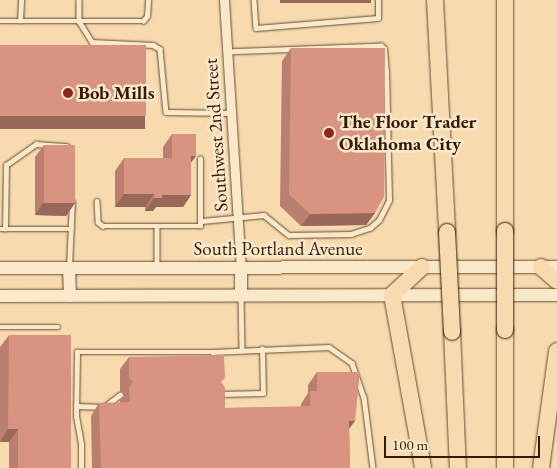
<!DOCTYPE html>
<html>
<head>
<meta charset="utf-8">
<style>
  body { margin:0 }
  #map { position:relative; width:557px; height:468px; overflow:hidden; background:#f7dbaf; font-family:"EB Garamond",serif }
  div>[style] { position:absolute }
  .roads { filter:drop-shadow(0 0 1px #664a2e) drop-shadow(0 0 1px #664a2e) }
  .lane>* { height:4.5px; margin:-2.25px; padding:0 2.25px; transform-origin:2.25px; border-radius:2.25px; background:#fae8cb }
  .street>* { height:9px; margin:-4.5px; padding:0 4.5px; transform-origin:4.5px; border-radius:4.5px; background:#fae8cb }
  .secondary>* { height:12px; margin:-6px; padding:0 6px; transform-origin:6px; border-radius:6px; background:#fae8cb }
  .highway>* { height:16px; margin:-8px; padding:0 8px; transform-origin:8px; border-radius:8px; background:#f7dbaf }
  .bridges { filter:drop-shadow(0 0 1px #351903) drop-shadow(0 0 1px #351903) }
  .highway-bridge>* { height:16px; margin:-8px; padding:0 8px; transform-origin:8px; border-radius:8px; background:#f7dbaf }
  .wall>* { inset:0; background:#bb7f6f }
  .shaded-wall>* { inset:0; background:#98685a; transform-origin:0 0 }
  .building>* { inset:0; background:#d99481; transform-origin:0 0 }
  .dots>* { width:14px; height:14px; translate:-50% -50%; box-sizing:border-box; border:2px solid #fae8cb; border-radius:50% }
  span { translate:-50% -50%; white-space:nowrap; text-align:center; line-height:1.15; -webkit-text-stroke:5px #fae8cb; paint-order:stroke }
  .poi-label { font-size:19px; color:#351903; font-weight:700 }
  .left { translate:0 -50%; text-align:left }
  .street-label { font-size:19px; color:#351903 }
  .scale { position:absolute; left:384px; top:436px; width:156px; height:22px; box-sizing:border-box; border:2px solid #351903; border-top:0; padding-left:6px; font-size:15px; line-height:18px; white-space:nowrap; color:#351903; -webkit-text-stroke:4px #fae8cb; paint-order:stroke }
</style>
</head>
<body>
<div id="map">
  <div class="roads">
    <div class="lane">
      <i style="left:79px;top:0;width:21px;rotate:90deg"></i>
      <i style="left:79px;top:21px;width:25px;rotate:58deg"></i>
      <i style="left:92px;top:42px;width:61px;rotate:2.8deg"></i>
      <i style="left:153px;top:45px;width:8px;rotate:30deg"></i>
      <i style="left:160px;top:49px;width:63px;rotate:84.6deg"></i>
      <i style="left:166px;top:112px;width:65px;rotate:0.9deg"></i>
      <i style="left:254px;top:0;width:28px;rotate:86deg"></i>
      <i style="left:256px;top:28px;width:122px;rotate:-4.7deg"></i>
      <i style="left:378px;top:18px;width:18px;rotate:-90deg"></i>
      <i style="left:0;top:21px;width:143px"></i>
      <i style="left:143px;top:21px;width:6px;rotate:-51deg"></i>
      <i style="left:147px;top:16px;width:16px;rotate:-86deg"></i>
      <i style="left:20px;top:21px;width:21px;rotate:-87deg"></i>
      <i style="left:97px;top:201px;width:21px;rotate:87deg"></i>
      <i style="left:98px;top:222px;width:6px;rotate:39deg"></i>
      <i style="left:103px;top:226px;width:97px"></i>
      <i style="left:200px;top:226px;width:67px;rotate:-90deg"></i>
      <i style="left:202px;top:221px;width:62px;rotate:-5.5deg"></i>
      <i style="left:264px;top:215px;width:32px;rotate:39deg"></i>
      <i style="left:289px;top:235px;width:62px;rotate:-0.9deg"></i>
      <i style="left:351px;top:234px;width:20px;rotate:-18deg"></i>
      <i style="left:370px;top:228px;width:12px;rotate:-42deg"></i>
      <i style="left:379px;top:220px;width:22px;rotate:-63deg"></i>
      <i style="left:389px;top:200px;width:128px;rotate:-91.3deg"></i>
      <i style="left:386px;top:72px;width:23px;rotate:-95deg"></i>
      <i style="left:384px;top:49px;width:4px;rotate:-135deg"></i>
      <i style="left:381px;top:46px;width:154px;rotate:177.8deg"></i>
      <i style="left:157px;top:226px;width:41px;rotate:90deg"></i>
      <i style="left:0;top:229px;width:72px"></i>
      <i style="left:5px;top:229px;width:64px;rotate:-89.1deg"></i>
      <i style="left:6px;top:165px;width:37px;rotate:-35deg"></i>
      <i style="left:36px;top:144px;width:31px;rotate:4deg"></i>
      <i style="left:69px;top:267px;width:65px;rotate:-87.4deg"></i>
      <i style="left:241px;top:298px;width:51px;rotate:88.9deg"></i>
      <i style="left:0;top:327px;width:58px"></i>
      <i style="left:220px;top:394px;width:43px;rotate:-1.3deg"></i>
      <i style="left:263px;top:393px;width:44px;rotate:-91.3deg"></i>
      <i style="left:76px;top:406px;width:28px;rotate:2deg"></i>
      <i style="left:104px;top:407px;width:20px;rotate:-37deg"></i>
      <i style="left:81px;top:468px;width:24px;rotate:-90deg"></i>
      <i style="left:81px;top:444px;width:27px;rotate:-100deg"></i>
      <i style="left:76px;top:417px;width:65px;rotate:-89.1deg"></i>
      <i style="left:77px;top:352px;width:135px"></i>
      <i style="left:212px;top:352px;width:117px;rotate:-2.4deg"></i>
      <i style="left:329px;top:347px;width:28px;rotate:35deg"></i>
      <i style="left:352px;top:363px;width:36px;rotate:71deg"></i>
      <i style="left:364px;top:397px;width:72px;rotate:82.8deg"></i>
    </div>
    <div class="street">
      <i style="left:224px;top:0;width:269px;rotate:86.4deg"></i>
    </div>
    <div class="secondary">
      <i style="left:0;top:268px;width:557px;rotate:-0.1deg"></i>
      <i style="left:69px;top:268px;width:28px;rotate:88deg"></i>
      <i style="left:241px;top:268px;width:28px;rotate:90deg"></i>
      <i style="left:0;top:296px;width:557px;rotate:-0.1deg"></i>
    </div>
    <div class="highway">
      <i style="left:435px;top:0;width:232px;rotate:87deg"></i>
      <i style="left:505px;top:0;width:231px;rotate:90deg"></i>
      <i style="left:422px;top:267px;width:41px;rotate:137deg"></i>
      <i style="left:392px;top:295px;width:176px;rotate:79.8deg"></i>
      <i style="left:541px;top:267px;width:21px;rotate:41deg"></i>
      <i style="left:452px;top:332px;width:136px;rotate:87.5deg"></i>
      <i style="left:505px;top:468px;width:138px;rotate:-90deg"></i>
      <i style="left:541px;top:468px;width:118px;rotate:-82.2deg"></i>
    </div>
  </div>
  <div class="bridges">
    <div class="highway-bridge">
      <i style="left:505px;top:231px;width:99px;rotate:90deg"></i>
      <i style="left:447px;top:232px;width:100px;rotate:87.1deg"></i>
    </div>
  </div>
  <div class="wall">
    <i style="clip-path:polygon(291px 48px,375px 213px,366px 225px,301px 226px,280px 206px,282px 61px)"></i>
    <i style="clip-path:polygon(172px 134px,191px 162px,191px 195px,183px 207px,156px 207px,153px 211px,145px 211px,145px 207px,115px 207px,115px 171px,124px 158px,163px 158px,163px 147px)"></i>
    <i style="clip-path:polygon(44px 145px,75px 203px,66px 216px,35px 215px,35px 157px)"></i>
    <i style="clip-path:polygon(9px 335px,71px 468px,9px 468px,9px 442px,0 442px,0 347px)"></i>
    <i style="clip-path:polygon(129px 357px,222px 383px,225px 408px,301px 407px,301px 404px,308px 393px,308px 385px,317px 372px,349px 429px,350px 468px,92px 468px,91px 416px,99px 403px,120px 403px,120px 400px,124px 395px,120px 391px,120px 369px)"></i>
  </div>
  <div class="shaded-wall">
    <i style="left:280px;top:0;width:91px;height:3px"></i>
    <i style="left:0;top:116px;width:145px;height:13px"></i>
    <i style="clip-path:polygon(191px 156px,196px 156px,187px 168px)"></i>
    <i style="clip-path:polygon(124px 194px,154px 194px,145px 207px,115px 207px)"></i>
    <i style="clip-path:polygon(162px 195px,191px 195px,183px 207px,156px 207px,153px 211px,145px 211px,154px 198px)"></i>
    <i style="clip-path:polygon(43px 203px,75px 203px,66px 216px,35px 215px)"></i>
    <i style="clip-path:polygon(375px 213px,366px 225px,301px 226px,310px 214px)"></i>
    <i style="clip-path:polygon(349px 421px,355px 421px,346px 433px)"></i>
    <i style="clip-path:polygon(8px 429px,18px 429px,9px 442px,0 442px)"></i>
  </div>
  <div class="building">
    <i style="left:0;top:45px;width:146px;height:71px"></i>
    <i style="clip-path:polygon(291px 48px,385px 48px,384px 197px,375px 213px,310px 214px,289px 194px)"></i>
    <i style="clip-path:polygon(172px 134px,196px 134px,196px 156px,191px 156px,191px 195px,162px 195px,162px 198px,154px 198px,154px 194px,124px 194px,124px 158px,172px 158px)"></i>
    <i style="left:44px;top:145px;width:31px;height:58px"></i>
    <i style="clip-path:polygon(9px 335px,71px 335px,71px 468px,18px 468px,18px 429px,8px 429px)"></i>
    <i style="clip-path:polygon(224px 355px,225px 378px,221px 382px,225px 387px,225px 408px,310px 406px,310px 391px,317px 391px,317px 372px,360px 372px,355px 421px,349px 421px,350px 468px,101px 468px,99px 403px,130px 402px,129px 387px,133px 382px,129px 378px,129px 357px)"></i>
  </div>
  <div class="dots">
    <i style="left:68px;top:93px;background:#8f2418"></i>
    <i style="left:329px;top:133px;background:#8f2418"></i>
  </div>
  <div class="poi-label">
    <span class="left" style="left:78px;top:93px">Bob Mills</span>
    <span class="left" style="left:339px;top:133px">The Floor Trader<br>Oklahoma City</span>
  </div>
  <div class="street-label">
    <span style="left:216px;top:135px;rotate:-94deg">Southwest 2nd Street</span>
    <span style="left:278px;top:249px">South Portland Avenue</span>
  </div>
  <div class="scale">100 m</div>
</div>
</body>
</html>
